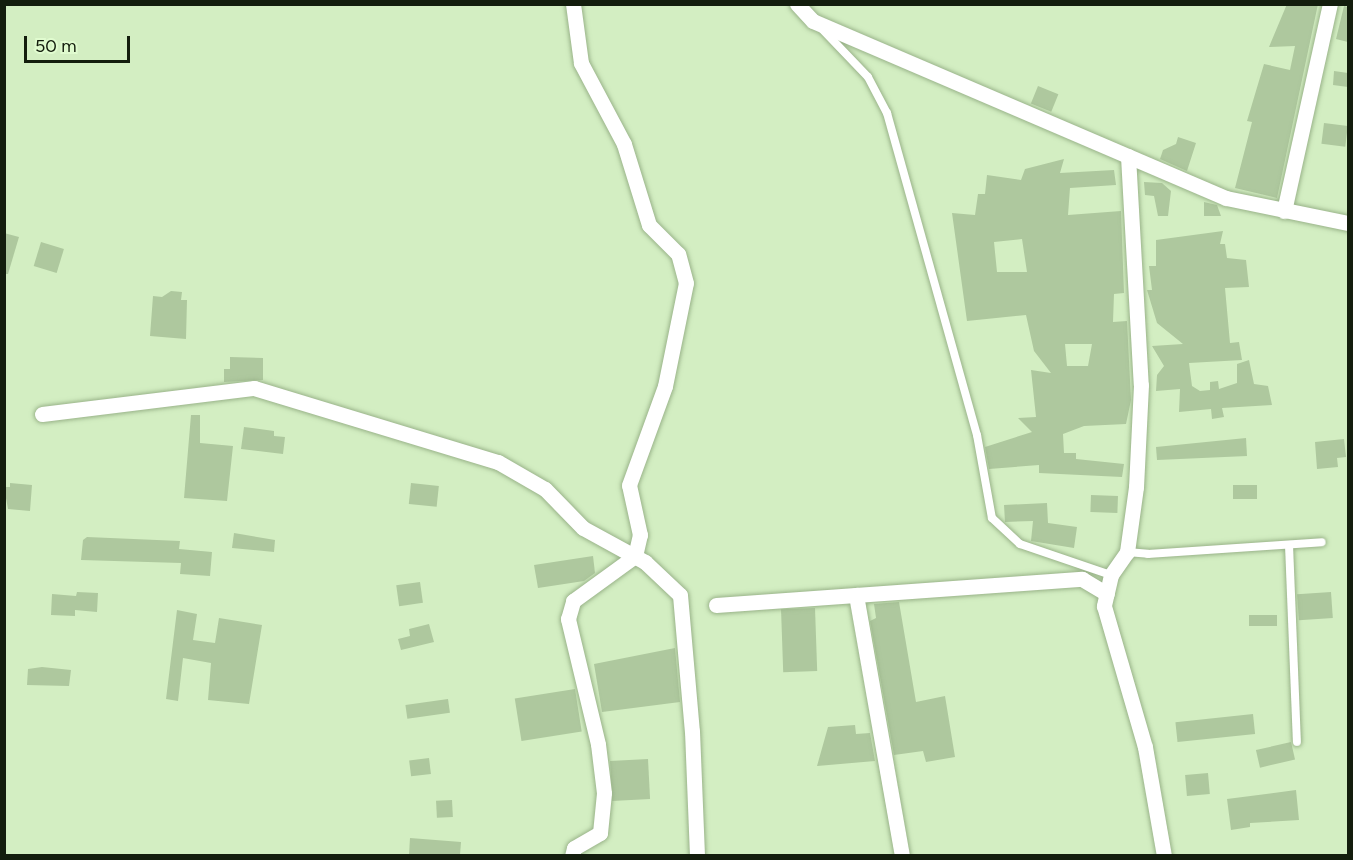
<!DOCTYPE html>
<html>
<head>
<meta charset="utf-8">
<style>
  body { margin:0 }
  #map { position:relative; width:1353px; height:860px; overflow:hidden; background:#d3eec2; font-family:Figtree,sans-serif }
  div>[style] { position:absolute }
  .building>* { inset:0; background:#aec89e; transform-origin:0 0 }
  .roads { filter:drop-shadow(0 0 2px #99b389) drop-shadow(0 0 2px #99b389) }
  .lane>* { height:8px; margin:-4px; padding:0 4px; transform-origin:4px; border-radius:4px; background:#fff }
  .street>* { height:15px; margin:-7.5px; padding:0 7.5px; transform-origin:7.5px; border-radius:7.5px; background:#fff }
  span { translate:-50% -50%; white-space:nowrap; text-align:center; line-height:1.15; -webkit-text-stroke:4.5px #e0fbcf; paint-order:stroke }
  .frame { position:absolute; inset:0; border:6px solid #131d0d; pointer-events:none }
  .scale { position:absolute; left:24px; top:36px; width:106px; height:27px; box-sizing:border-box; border:3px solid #131d0d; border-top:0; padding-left:8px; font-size:18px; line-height:21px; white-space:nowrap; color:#131d0d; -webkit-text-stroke:4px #e0fbcf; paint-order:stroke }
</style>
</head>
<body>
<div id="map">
  <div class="building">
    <i style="clip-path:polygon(1287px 4px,1318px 4px,1277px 198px,1235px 188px,1252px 122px,1247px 121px,1264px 64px,1290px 70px,1295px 46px,1269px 47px)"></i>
    <i style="clip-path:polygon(1344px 6px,1348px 7px,1348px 42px,1336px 39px)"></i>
    <i style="clip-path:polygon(1334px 71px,1348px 73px,1348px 87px,1333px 85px)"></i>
    <i style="left:1038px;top:86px;width:22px;height:19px;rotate:22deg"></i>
    <i style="left:1324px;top:123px;width:24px;height:21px;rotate:7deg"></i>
    <i style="clip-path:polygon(1178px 137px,1196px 143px,1187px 171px,1160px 159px,1163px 150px,1176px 144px)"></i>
    <i style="clip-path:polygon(evenodd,1064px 159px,1060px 173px,1114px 170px,1116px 185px,1070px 188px,1068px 215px,1121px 211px,1124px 293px,1114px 294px,1113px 322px,1127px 321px,1131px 400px,1126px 424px,1084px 426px,1063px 434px,1064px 453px,1076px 453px,1076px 459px,1124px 464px,1122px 477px,1039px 473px,1039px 465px,989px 469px,985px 447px,1032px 432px,1018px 418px,1036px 417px,1031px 370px,1051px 373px,1034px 351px,1026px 315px,967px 321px,952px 213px,975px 215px,978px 194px,985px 194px,987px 175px,1021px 180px,1025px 169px,1064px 159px,1022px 239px,1027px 272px,997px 272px,994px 242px,1022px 239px,1064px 159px,1065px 344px,1092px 344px,1088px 366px,1067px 366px,1065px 344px)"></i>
    <i style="clip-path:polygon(1144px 182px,1162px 183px,1171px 191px,1168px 216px,1158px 216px,1154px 196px,1145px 195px)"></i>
    <i style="clip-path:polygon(1204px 202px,1217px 205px,1221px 216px,1204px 216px)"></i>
    <i style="clip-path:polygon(1223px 231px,1220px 244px,1225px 244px,1227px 258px,1246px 260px,1249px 287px,1225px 288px,1230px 343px,1239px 342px,1242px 360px,1189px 363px,1192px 386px,1200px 391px,1210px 390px,1210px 382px,1218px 381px,1219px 389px,1237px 383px,1237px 364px,1249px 360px,1254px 384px,1268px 386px,1272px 405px,1222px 408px,1224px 417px,1212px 419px,1211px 409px,1179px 412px,1180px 389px,1156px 391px,1157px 375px,1164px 366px,1152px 346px,1183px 344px,1157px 323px,1147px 290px,1152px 290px,1149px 266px,1156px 266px,1156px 240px)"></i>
    <i style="clip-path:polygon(4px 233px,19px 237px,8px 274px,4px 274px)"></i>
    <i style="left:41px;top:242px;width:24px;height:25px;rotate:17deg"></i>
    <i style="clip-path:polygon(171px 291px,182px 292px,181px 300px,187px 300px,186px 339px,150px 336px,153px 296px,162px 297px)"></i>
    <i style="clip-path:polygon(230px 357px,263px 358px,263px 380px,224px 382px,224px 369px,230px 369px)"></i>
    <i style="clip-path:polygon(191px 415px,200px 415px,200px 443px,233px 446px,227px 501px,184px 498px)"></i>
    <i style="clip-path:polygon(244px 427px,274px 431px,274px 436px,285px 437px,283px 454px,241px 449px)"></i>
    <i style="clip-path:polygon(1246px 438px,1247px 456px,1157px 460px,1156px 447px)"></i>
    <i style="clip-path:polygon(1344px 439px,1346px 457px,1337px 458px,1338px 467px,1317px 469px,1315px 442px)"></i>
    <i style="clip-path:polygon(10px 483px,32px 485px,30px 511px,8px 509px,4px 487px,10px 487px)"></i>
    <i style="left:411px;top:483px;width:28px;height:21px;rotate:6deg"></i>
    <i style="left:1257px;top:485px;width:14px;height:24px;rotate:90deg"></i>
    <i style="left:1091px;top:495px;width:27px;height:17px;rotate:2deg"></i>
    <i style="clip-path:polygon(1047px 503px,1048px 523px,1077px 527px,1074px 548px,1031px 541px,1033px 521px,1005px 522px,1004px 505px)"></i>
    <i style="clip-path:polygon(234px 533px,275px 540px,274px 552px,232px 548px)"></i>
    <i style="clip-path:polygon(87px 537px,180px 541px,179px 549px,212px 552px,210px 576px,180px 574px,181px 563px,81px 560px,83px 540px)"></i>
    <i style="clip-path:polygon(593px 556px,595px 573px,584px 581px,538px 588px,534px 565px)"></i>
    <i style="left:420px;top:582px;width:21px;height:24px;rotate:82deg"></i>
    <i style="clip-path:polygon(77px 592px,98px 593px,97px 612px,75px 610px,75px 616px,51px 615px,52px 594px,76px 596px)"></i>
    <i style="left:1331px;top:592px;width:26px;height:34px;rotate:86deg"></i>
    <i style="clip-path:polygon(899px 602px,916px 702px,945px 696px,955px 757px,926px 762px,923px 751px,894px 755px,870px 621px,876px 618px,874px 604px)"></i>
    <i style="left:815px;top:608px;width:63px;height:34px;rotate:88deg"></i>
    <i style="clip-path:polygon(177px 610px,197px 614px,193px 640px,215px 643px,219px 618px,262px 625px,249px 704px,208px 700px,211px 663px,183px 658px,178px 701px,166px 699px)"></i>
    <i style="left:1249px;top:615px;width:28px;height:11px"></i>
    <i style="clip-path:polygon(429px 624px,434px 642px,401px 650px,398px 639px,410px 636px,409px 629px)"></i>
    <i style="clip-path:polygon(675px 648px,680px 702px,602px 712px,594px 664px)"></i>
    <i style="clip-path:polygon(42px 667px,71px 670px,69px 686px,27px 685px,28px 669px)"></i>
    <i style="left:575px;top:689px;width:43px;height:61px;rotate:81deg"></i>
    <i style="left:448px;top:699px;width:14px;height:43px;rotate:82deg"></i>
    <i style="left:1253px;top:714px;width:20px;height:78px;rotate:84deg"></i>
    <i style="clip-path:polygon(855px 725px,856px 734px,870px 733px,875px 761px,817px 766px,828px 727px)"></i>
    <i style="left:1291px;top:742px;width:18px;height:36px;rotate:77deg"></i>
    <i style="left:429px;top:758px;width:16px;height:20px;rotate:83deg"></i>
    <i style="left:648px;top:759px;width:40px;height:38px;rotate:87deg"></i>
    <i style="left:1208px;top:773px;width:21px;height:23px;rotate:85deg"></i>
    <i style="clip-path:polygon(1296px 790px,1299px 820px,1250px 823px,1250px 827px,1231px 830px,1227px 799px)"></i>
    <i style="left:452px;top:800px;width:17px;height:16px;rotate:87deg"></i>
    <i style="clip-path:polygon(410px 838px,461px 842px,460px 855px,409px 855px)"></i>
  </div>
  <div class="roads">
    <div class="lane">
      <i style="left:823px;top:30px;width:65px;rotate:46.2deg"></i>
      <i style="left:868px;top:77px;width:41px;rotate:62.2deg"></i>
      <i style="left:887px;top:113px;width:334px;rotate:74.4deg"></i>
      <i style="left:977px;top:435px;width:84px;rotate:79.8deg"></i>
      <i style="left:992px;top:518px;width:38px;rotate:43deg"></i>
      <i style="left:1020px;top:544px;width:96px;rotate:18.8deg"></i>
      <i style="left:1289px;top:545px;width:197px;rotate:87.7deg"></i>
      <i style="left:1127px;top:552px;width:21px;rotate:5deg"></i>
      <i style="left:1148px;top:554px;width:174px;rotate:-3.9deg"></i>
    </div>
    <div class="street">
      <i style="left:797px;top:4px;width:23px;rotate:47deg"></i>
      <i style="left:813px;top:21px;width:449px;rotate:23.2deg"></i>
      <i style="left:1226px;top:198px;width:125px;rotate:11.6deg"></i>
      <i style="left:1128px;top:156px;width:229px;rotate:86.8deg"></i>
      <i style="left:1141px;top:385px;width:102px;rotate:92.8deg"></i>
      <i style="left:1136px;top:487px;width:66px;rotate:97.9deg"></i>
      <i style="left:1127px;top:552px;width:28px;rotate:125deg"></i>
      <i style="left:1111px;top:575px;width:32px;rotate:103deg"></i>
      <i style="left:1104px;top:606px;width:147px;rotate:73.8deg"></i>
      <i style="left:1145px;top:747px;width:111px;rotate:80.1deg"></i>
      <i style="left:1284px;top:211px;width:212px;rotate:-77.5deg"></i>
      <i style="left:42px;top:414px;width:214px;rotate:-7deg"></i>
      <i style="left:254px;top:388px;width:255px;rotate:16.9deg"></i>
      <i style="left:498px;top:462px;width:54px;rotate:29.9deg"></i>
      <i style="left:545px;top:489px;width:54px;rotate:45.7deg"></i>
      <i style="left:583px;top:528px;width:71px;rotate:28.7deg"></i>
      <i style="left:645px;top:562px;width:48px;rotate:43.3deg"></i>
      <i style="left:680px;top:595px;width:137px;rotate:85deg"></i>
      <i style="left:692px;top:731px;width:125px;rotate:87.7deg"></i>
      <i style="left:856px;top:595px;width:265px;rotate:80deg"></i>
      <i style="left:716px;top:605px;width:367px;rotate:-4.1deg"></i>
      <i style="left:1082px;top:579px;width:29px;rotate:31deg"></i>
      <i style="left:572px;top:856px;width:8px;rotate:-76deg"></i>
      <i style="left:574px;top:848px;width:30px;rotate:-30deg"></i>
      <i style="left:600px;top:833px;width:40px;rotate:-84.3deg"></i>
      <i style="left:604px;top:793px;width:49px;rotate:-97deg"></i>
      <i style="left:598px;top:744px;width:129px;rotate:-103.5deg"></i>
      <i style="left:568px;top:619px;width:19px;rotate:-74deg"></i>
      <i style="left:573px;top:601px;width:77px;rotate:-36deg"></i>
      <i style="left:635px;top:556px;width:22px;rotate:-77deg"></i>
      <i style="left:640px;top:535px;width:51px;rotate:-102.4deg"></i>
      <i style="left:629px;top:485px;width:105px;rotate:-70deg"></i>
      <i style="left:665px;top:386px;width:105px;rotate:-78.5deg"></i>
      <i style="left:686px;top:283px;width:30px;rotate:-105deg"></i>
      <i style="left:678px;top:254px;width:41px;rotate:-135deg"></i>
      <i style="left:649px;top:225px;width:85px;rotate:-107.2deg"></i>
      <i style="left:624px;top:144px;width:92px;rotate:-118deg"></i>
      <i style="left:581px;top:63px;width:60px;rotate:-97.7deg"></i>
    </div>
  </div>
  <div class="frame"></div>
  <div class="scale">50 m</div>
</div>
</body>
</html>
